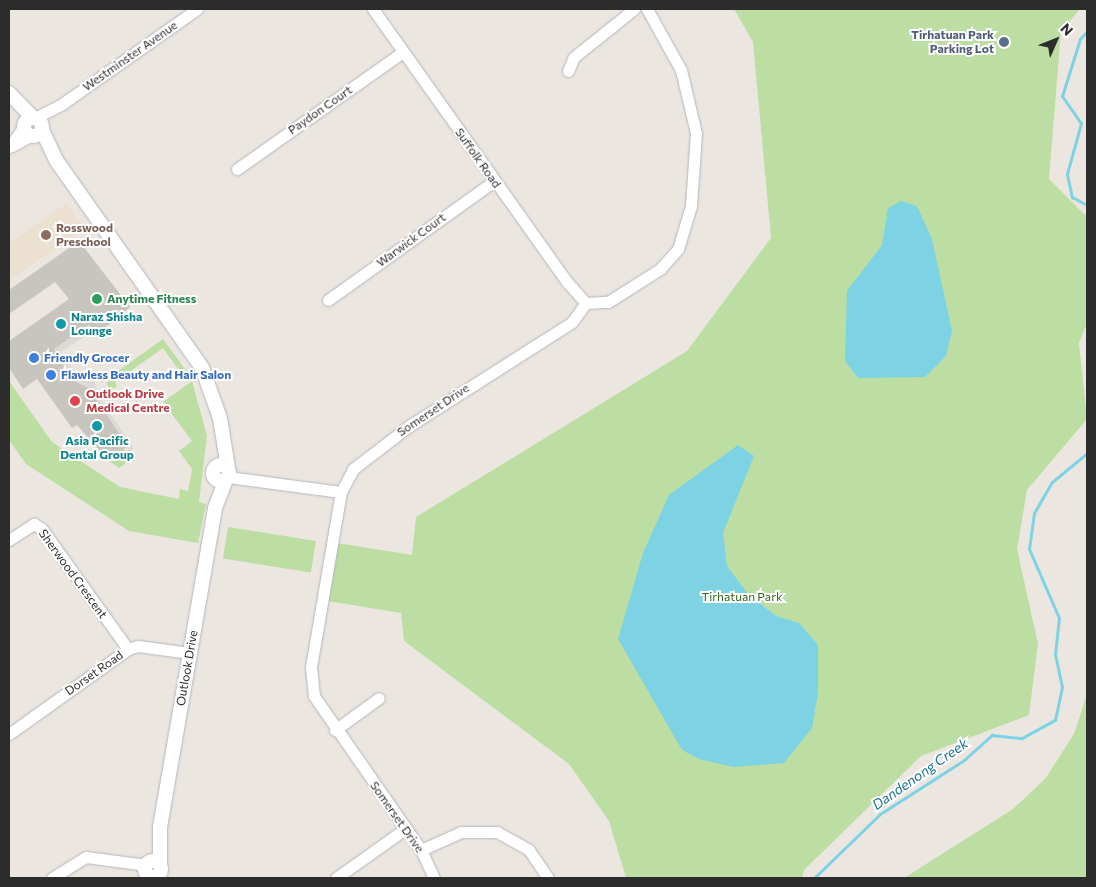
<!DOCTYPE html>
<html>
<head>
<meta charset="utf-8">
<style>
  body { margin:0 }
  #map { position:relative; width:1096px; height:887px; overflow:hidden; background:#ece6e0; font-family:Commissioner,sans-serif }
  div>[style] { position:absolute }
  .education>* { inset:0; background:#ece1d1 }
  .green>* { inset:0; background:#bcdea2; transform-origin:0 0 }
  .plaza>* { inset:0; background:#ddd9d7 }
  .water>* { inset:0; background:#7dd3e4 }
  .stream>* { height:3px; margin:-1.5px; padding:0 1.5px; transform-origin:1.5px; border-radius:1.5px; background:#7dd3e4 }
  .building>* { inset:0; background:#c8c4be }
  .roads { filter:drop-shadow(0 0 1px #b3b6be) drop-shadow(0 0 1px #b3b6be) }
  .minor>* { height:11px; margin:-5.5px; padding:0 5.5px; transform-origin:5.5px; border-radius:5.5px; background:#fff }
  .tertiary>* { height:14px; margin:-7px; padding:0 7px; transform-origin:7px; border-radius:7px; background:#fff }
  .tertiary>.ring { margin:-7px; padding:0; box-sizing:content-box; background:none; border:14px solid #fff; border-radius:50% }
  .dots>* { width:14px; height:14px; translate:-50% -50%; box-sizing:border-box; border:2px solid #fff; border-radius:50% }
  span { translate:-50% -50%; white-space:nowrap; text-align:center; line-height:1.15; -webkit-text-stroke:4px #fff; paint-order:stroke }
  .service-label { font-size:12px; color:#4e5e75; font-weight:700 }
  .right { translate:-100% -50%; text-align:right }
  .street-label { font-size:12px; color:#2c2c2c }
  .education-label { font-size:12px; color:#785e54; font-weight:700 }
  .left { translate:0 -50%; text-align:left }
  .leisure-label { font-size:12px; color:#27864d; font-weight:700 }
  .culture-label { font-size:12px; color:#0d838f; font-weight:700 }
  .shop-label { font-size:12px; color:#366cbe; font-weight:700 }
  .health-label { font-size:12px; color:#be3a42; font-weight:700 }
  .park-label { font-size:12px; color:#366422 }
  .water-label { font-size:14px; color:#1a7592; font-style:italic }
  .frame { position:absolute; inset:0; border:10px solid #2c2c2c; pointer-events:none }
  .north { position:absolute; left:1031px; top:15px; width:50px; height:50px; -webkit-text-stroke:4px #fff; paint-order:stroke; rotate:46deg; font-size:14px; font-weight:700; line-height:20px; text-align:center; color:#2c2c2c }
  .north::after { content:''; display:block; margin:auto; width:18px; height:22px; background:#2c2c2c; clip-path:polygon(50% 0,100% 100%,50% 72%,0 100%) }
</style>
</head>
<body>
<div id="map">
  <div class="education">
    <i style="clip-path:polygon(67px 203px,84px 228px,9px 281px,9px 243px)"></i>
  </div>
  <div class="green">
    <i style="clip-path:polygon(734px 9px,1080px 9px,1061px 31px,1049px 179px,1087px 217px,1087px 323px,1079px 343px,1087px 419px,1027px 490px,1017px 549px,1038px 644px,1029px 715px,921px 756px,804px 870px,802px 878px,626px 878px,609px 821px,569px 764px,404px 641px,401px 613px,328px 601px,337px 543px,412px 555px,416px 517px,687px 351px,771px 238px,753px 42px)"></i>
    <i style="clip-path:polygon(163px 339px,187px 372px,175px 381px,181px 373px,163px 348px,115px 382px,117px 386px,109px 392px,107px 383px,111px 376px)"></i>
    <i style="clip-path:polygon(9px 381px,52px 442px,120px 487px,179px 499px,180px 489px,188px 491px,192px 469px,179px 451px,192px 441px,163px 402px,192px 381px,207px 436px,199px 502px,206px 504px,198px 543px,129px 531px,26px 464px,9px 440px)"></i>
    <i style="clip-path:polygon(124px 449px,132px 459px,119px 468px,108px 460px)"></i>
    <i style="left:228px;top:527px;width:89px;height:32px;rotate:9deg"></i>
    <i style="clip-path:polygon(1087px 694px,1087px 878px,904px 878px,1013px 809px,1045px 779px,1074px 734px)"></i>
  </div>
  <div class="plaza">
    <i style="clip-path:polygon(83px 329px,85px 336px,61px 352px,78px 377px,95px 382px,98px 396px,134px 448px,127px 453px,128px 446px,87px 388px,70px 379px,56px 353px,50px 352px)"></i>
  </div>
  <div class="water">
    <i style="clip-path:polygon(901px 201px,917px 206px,932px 239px,952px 331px,946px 356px,925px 377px,858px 378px,845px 361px,847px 291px,882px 245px,888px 208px)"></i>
    <i style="clip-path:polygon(738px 445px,754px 456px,723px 533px,727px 566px,748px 594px,776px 616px,799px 623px,818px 645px,818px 692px,812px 728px,784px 763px,733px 767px,699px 759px,682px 750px,618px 639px,643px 553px,669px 495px)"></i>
  </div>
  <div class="stream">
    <i style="left:1087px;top:31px;width:11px;rotate:131deg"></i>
    <i style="left:1080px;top:39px;width:60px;rotate:107.5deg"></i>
    <i style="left:1062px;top:96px;width:33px;rotate:55deg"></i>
    <i style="left:1081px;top:123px;width:53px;rotate:105.4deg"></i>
    <i style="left:1067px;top:174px;width:24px;rotate:78deg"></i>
    <i style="left:1072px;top:197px;width:17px;rotate:28deg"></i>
    <i style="left:814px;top:878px;width:92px;rotate:-44.1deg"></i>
    <i style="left:880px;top:814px;width:100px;rotate:-32.7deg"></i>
    <i style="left:964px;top:760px;width:38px;rotate:-42deg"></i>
    <i style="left:992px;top:735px;width:30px;rotate:6deg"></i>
    <i style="left:1022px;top:738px;width:38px;rotate:-29deg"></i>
    <i style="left:1055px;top:720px;width:34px;rotate:-78deg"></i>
    <i style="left:1062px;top:687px;width:33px;rotate:-102deg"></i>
    <i style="left:1055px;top:655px;width:37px;rotate:-84deg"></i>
    <i style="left:1059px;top:618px;width:75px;rotate:-113.5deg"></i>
    <i style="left:1029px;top:549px;width:36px;rotate:-82deg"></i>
    <i style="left:1034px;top:513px;width:36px;rotate:-60deg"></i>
    <i style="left:1052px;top:482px;width:45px;rotate:-39.6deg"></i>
  </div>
  <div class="building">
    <i style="clip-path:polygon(79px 241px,130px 307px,97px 334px,89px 325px,54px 349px,70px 379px,88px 388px,128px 446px,108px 460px,77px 425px,72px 428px,37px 379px,23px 389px,9px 368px,9px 341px,69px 299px,55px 282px,9px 314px,9px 290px)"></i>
  </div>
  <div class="roads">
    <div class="minor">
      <i style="left:373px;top:9px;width:335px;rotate:54.6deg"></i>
      <i style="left:567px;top:282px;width:28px;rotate:48deg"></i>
      <i style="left:568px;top:71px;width:15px;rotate:-67deg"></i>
      <i style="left:574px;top:57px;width:77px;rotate:-38.7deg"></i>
      <i style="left:35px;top:118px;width:30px;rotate:-27deg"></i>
      <i style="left:62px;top:104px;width:165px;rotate:-35.1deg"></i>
      <i style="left:12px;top:146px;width:21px;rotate:-29deg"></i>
      <i style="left:9px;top:147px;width:26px;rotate:-54deg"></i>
      <i style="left:237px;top:169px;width:203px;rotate:-35.2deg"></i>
      <i style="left:328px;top:300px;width:204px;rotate:-35.6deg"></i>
      <i style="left:228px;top:477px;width:114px;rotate:7.6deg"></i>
      <i style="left:9px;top:540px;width:30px;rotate:-33deg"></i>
      <i style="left:34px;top:524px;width:9px;rotate:32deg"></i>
      <i style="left:42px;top:529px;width:148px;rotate:54.4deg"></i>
      <i style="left:335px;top:730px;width:54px;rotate:-36deg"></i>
      <i style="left:9px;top:734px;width:146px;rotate:-35.5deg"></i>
      <i style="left:128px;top:649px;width:10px;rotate:-17deg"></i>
      <i style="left:138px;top:646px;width:52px;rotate:7.7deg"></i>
      <i style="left:421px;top:850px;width:44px;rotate:-24.2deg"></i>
      <i style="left:461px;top:832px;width:36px"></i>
      <i style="left:497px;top:832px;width:37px;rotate:29deg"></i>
      <i style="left:529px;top:850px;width:34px;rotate:56deg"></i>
      <i style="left:52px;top:878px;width:40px;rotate:-32deg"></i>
      <i style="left:86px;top:857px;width:61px;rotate:7.6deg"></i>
      <i style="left:336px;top:878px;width:85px;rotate:-35.4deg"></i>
      <i style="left:434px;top:878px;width:31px;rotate:-115deg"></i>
      <i style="left:421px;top:850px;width:188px;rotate:-124.8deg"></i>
      <i style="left:314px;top:696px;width:29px;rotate:-96deg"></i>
      <i style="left:311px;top:667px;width:178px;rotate:-80.3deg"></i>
      <i style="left:341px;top:492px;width:26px;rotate:-62deg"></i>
      <i style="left:353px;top:469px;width:71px;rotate:-37.5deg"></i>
      <i style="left:409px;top:426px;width:193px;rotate:-32.5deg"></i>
      <i style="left:572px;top:322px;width:24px;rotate:-54deg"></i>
      <i style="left:586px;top:303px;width:22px;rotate:-3deg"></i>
      <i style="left:608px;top:302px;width:62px;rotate:-32.4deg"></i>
      <i style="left:660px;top:269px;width:27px;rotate:-48deg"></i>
      <i style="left:678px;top:249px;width:45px;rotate:-73.2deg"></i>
      <i style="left:691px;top:206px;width:73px;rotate:-86.1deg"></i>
      <i style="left:696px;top:133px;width:65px;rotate:-103.4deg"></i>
      <i style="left:681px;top:70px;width:70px;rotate:-119.1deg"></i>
    </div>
    <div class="tertiary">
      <i style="left:9px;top:93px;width:35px;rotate:46deg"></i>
      <i class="ring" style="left:24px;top:118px;width:4px;height:4px"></i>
      <i style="left:42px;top:130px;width:33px;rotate:65deg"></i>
      <i style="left:56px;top:160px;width:254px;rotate:54.9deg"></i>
      <i style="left:202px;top:368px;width:53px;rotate:70.2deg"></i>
      <i style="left:220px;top:418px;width:51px;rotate:80.9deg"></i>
      <i class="ring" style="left:213px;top:465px;width:2px;height:2px"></i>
      <i class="ring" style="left:145px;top:861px;width:2px;height:2px"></i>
      <i style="left:160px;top:864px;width:37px;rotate:-90deg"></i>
      <i style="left:160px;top:827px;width:324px;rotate:-80.2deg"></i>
      <i style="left:215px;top:508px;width:30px;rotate:-69deg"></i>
    </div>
  </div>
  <div class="dots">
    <i style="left:1004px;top:42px;background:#5c6f8a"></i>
    <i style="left:46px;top:235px;background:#8d6e63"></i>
    <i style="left:97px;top:299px;background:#2e9e5b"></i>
    <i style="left:61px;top:324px;background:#0f9aa8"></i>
    <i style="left:34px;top:358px;background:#3f7fe0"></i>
    <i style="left:51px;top:375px;background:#3f7fe0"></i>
    <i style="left:75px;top:401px;background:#e0444e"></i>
    <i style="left:97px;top:426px;background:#0f9aa8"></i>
  </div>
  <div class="service-label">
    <span class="right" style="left:994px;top:42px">Tirhatuan Park<br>Parking Lot</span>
  </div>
  <div class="street-label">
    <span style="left:130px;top:56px;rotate:-35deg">Westminster Avenue</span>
    <span style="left:320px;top:110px;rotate:-35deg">Paydon Court</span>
    <span style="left:478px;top:158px;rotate:55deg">Suffolk Road</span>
    <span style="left:411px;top:240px;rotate:-36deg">Warwick Court</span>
    <span style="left:433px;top:410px;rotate:-34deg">Somerset Drive</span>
    <span style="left:73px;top:574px;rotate:54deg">Sherwood Crescent</span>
    <span style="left:187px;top:668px;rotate:-80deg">Outlook Drive</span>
    <span style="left:94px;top:673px;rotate:-35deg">Dorset Road</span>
    <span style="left:397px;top:817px;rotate:55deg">Somerset Drive</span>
  </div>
  <div class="education-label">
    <span class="left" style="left:56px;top:235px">Rosswood<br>Preschool</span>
  </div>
  <div class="leisure-label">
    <span class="left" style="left:107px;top:299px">Anytime Fitness</span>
  </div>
  <div class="culture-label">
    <span class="left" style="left:71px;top:324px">Naraz Shisha<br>Lounge</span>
    <span style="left:97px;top:448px">Asia Pacific<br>Dental Group</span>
  </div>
  <div class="shop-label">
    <span class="left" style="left:44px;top:358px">Friendly Grocer</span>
    <span class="left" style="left:61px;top:375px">Flawless Beauty and Hair Salon</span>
  </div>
  <div class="health-label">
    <span class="left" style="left:86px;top:401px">Outlook Drive<br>Medical Centre</span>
  </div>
  <div class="park-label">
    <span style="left:742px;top:597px">Tirhatuan Park</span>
  </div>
  <div class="water-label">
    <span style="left:920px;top:774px;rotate:-35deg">Dandenong Creek</span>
  </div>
  <div class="frame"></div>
  <div class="north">N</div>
</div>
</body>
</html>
